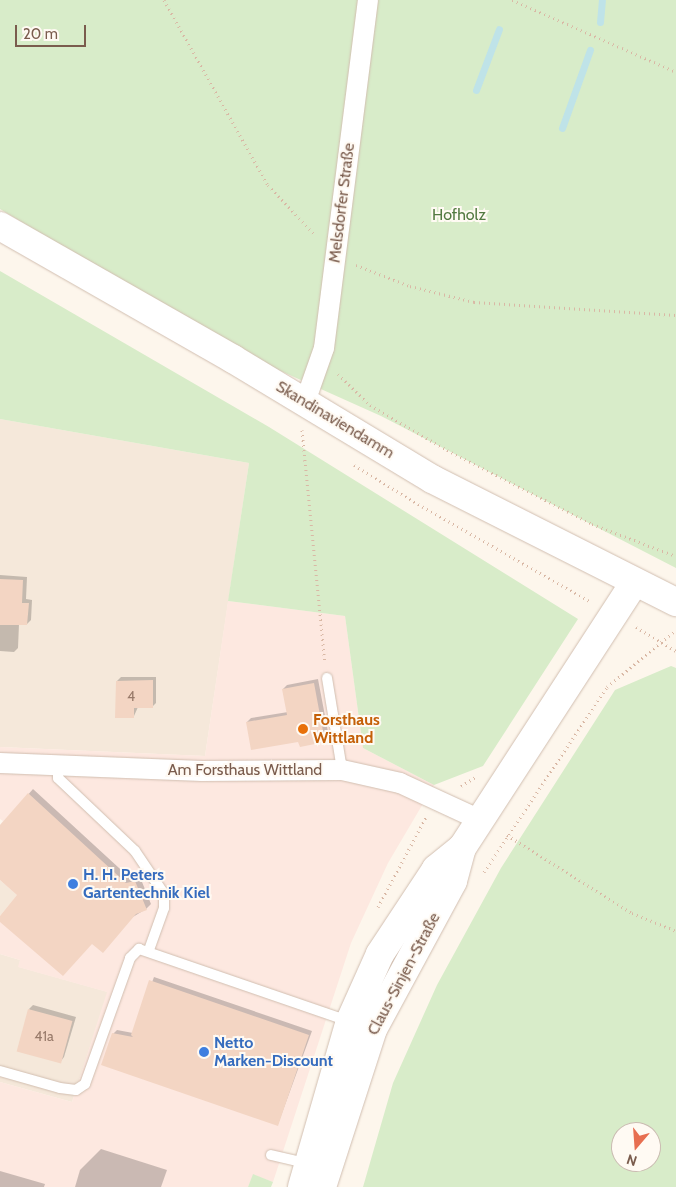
<!DOCTYPE html>
<html>
<head>
<meta charset="utf-8">
<style>
  body { margin:0 }
  #map { position:relative; width:676px; height:1187px; overflow:hidden; background:#fdf6ec; font-family:Cabin,sans-serif }
  div>[style] { position:absolute }
  .residential>* { inset:0; background:#f5e8da }
  .commercial>* { inset:0; background:#fde8e0 }
  .green>* { inset:0; background:#d8ecc9 }
  .shadow>* { inset:0; background:#0003 }
  .stream>* { height:7px; margin:-3.5px; padding:0 3.5px; transform-origin:3.5px; border-radius:3.5px; background:#bfe3e8 }
  .building>* { inset:0; background:#f3d5c3; transform-origin:0 0 }
  .path>* { height:3px; margin-top:-1.5px; transform-origin:0; background:repeating-linear-gradient(90deg,#d9b8a5 0 1px,transparent 0 5px) }
  .roads { filter:drop-shadow(0 0 1px #d1beb0) drop-shadow(0 0 1px #d1beb0) }
  .lane>* { height:10px; margin:-5px; padding:0 5px; transform-origin:5px; border-radius:5px; background:#fff }
  .street>* { height:20px; margin:-10px; padding:0 10px; transform-origin:10px; border-radius:10px; background:#fff }
  .secondary>* { height:28px; margin:-14px; padding:0 14px; transform-origin:14px; border-radius:14px; background:#fff }
  .dots>* { width:14px; height:14px; translate:-50% -50%; box-sizing:border-box; border:2px solid #fffaf3; border-radius:50% }
  span { translate:-50% -50%; white-space:nowrap; text-align:center; line-height:1.15; -webkit-text-stroke:4px #fffaf3; paint-order:stroke }
  .number-label { font-size:14px; color:#987a6a }
  .number-label span { -webkit-text-stroke-width:0 }
  .street-label { font-size:16px; color:#7a5c4d }
  .park-label { font-size:16px; color:#537a41 }
  .food-label { font-size:16px; color:#c56008; font-weight:700 }
  .left { translate:0 -50%; text-align:left }
  .shop-label { font-size:16px; color:#366cbe; font-weight:700 }
  .north { position:absolute; left:611px; top:1122px; width:50px; height:50px; box-sizing:border-box; background:#fffaf3; border:1px solid #cabbb1; border-radius:50%; rotate:198deg; font-size:14px; font-weight:700; line-height:20px; text-align:center; color:#7a5c4d }
  .north::after { content:''; display:block; margin:auto; width:18px; height:22px; background:#e76f51; clip-path:polygon(50% 0,100% 100%,50% 72%,0 100%) }
  .scale { position:absolute; left:15px; top:25px; width:71px; height:22px; box-sizing:border-box; border:2px solid #7a5c4d; border-top:0; padding-left:6px; font-size:15px; line-height:18px; white-space:nowrap; color:#7a5c4d; -webkit-text-stroke:4px #fffaf3; paint-order:stroke }
</style>
</head>
<body>
<div id="map">
  <div class="residential">
    <i style="clip-path:polygon(0 419px,249px 463px,205px 756px,0 747px)"></i>
    <i style="clip-path:polygon(0 880px,18px 895px,0 916px)"></i>
    <i style="clip-path:polygon(0 954px,20px 960px,19px 967px,108px 992px,72px 1102px,0 1082px)"></i>
  </div>
  <div class="commercial">
    <i style="clip-path:polygon(228px 601px,345px 616px,363px 748px,434px 785px,388px 863px,351px 943px,273px 1182px,253px 1175px,248px 1187px,0 1187px,0 1082px,72px 1102px,107px 992px,18px 967px,20px 960px,0 954px,0 916px,17px 895px,0 880px,0 825px,3px 821px,0 819px,0 747px,205px 756px)"></i>
  </div>
  <div class="green">
    <i style="clip-path:polygon(0 0,676px 0,676px 568px,381px 416px,234px 350px,0 209px)"></i>
    <i style="clip-path:polygon(0 271px,269px 427px,578px 619px,483px 766px,434px 785px,363px 748px,345px 616px,228px 601px,249px 463px,0 419px)"></i>
    <i style="clip-path:polygon(evenodd,671px 666px,676px 668px,676px 1187px,363px 1187px,393px 1083px,437px 985px,501px 868px,615px 690px,671px 666px,621px 1132px,651px 1132px,651px 1162px,621px 1162px,621px 1132px)"></i>
    <i style="clip-path:polygon(253px 1174px,273px 1182px,271px 1187px,248px 1187px)"></i>
  </div>
  <div class="shadow">
    <i style="clip-path:polygon(0 575px,27px 577px,26px 599px,32px 600px,31px 620px,27px 624px,19px 624px,18px 648px,14px 652px,0 651px)"></i>
    <i style="clip-path:polygon(121px 677px,156px 677px,156px 703px,152px 707px,138px 707px,134px 716px,117px 681px)"></i>
    <i style="clip-path:polygon(318px 679px,329px 737px,325px 741px,299px 740px,247px 722px,251px 718px,288px 712px,283px 689px,287px 685px)"></i>
    <i style="clip-path:polygon(33px 789px,131px 879px,140px 877px,151px 904px,146px 909px,92px 942px,0 920px,19px 895px,0 879px,0 827px)"></i>
    <i style="clip-path:polygon(154px 977px,312px 1031px,278px 1124px,113px 1034px,117px 1030px,133px 1033px)"></i>
    <i style="clip-path:polygon(33px 1005px,76px 1017px,64px 1057px,61px 1061px,29px 1009px)"></i>
    <i style="clip-path:polygon(101px 1149px,167px 1170px,161px 1187px,75px 1187px,80px 1170px)"></i>
    <i style="clip-path:polygon(0 1171px,45px 1184px,44px 1187px,0 1187px)"></i>
  </div>
  <div class="stream">
    <i style="left:600px;top:22px;width:22px;rotate:-85deg"></i>
    <i style="left:476px;top:90px;width:65px;rotate:-69.3deg"></i>
    <i style="left:562px;top:128px;width:83px;rotate:-70.3deg"></i>
  </div>
  <div class="building">
    <i style="clip-path:polygon(0 579px,23px 580px,22px 603px,29px 603px,27px 625px,0 625px)"></i>
    <i style="clip-path:polygon(153px 680px,153px 708px,134px 708px,134px 718px,115px 718px,116px 681px)"></i>
    <i style="clip-path:polygon(314px 683px,325px 742px,300px 747px,298px 742px,251px 750px,246px 722px,287px 715px,282px 689px)"></i>
    <i style="clip-path:polygon(28px 793px,126px 883px,135px 881px,147px 910px,136px 914px,103px 953px,92px 944px,63px 976px,0 922px,0 916px,17px 895px,0 880px,0 825px)"></i>
    <i style="clip-path:polygon(149px 980px,309px 1035px,278px 1126px,101px 1065px,112px 1033px,133px 1037px,131px 1035px)"></i>
    <i style="left:28px;top:1009px;width:46px;height:44px;rotate:15deg"></i>
  </div>
  <div class="path">
    <i style="left:164px;top:0;width:212px;rotate:60.7deg"></i>
    <i style="left:268px;top:185px;width:69px;rotate:46.8deg"></i>
    <i style="left:512px;top:0;width:179px;rotate:23.7deg"></i>
    <i style="left:356px;top:265px;width:58px;rotate:21.3deg"></i>
    <i style="left:410px;top:286px;width:66px;rotate:14deg"></i>
    <i style="left:474px;top:302px;width:202px;rotate:3.7deg"></i>
    <i style="left:338px;top:374px;width:45px;rotate:44.1deg"></i>
    <i style="left:370px;top:405px;width:89px;rotate:30.3deg"></i>
    <i style="left:447px;top:450px;width:163px;rotate:27deg"></i>
    <i style="left:592px;top:524px;width:90px;rotate:20.9deg"></i>
    <i style="left:302px;top:430px;width:234px;rotate:84.4deg"></i>
    <i style="left:354px;top:465px;width:75px;rotate:31.4deg"></i>
    <i style="left:418px;top:504px;width:199px;rotate:29.5deg"></i>
    <i style="left:636px;top:627px;width:47px;rotate:31deg"></i>
    <i style="left:461px;top:786px;width:19px;rotate:-32deg"></i>
    <i style="left:507px;top:835px;width:147px;rotate:32deg"></i>
    <i style="left:632px;top:913px;width:48px;rotate:22.2deg"></i>
    <i style="left:484px;top:872px;width:222px;rotate:-56.4deg"></i>
    <i style="left:607px;top:687px;width:89px;rotate:-39.6deg"></i>
    <i style="left:378px;top:907px;width:102px;rotate:-61.9deg"></i>
  </div>
  <div class="roads">
    <div class="lane">
      <i style="left:327px;top:678px;width:93px;rotate:80.7deg"></i>
      <i style="left:58px;top:764px;width:14px;rotate:90deg"></i>
      <i style="left:58px;top:778px;width:106px;rotate:43.5deg"></i>
      <i style="left:135px;top:851px;width:52px;rotate:56deg"></i>
      <i style="left:164px;top:894px;width:14px;rotate:90deg"></i>
      <i style="left:164px;top:908px;width:45px;rotate:109.7deg"></i>
      <i style="left:0;top:1071px;width:62px;rotate:15.8deg"></i>
      <i style="left:60px;top:1088px;width:16px;rotate:7deg"></i>
      <i style="left:76px;top:1090px;width:11px;rotate:-34deg"></i>
      <i style="left:85px;top:1084px;width:134px;rotate:-70.3deg"></i>
      <i style="left:130px;top:958px;width:13px;rotate:-45deg"></i>
      <i style="left:139px;top:949px;width:221px;rotate:19deg"></i>
      <i style="left:271px;top:1155px;width:37px;rotate:13deg"></i>
    </div>
    <div class="street">
      <i style="left:305px;top:402px;width:57px;rotate:-70.6deg"></i>
      <i style="left:324px;top:348px;width:351px;rotate:-82.8deg"></i>
      <i style="left:0;top:763px;width:202px;rotate:2.3deg"></i>
      <i style="left:202px;top:771px;width:140px;rotate:-0.4deg"></i>
      <i style="left:342px;top:770px;width:59px;rotate:12.6deg"></i>
      <i style="left:400px;top:783px;width:88px;rotate:24.8deg"></i>
    </div>
    <div class="secondary">
      <i style="left:0;top:226px;width:268px;rotate:29.7deg"></i>
      <i style="left:233px;top:359px;width:232px;rotate:31.1deg"></i>
      <i style="left:432px;top:479px;width:273px;rotate:26.8deg"></i>
      <i style="left:302px;top:1187px;width:173px;rotate:-73.9deg"></i>
      <i style="left:350px;top:1021px;width:73px;rotate:-65.9deg"></i>
      <i style="left:380px;top:954px;width:102px;rotate:-56.6deg"></i>
      <i style="left:436px;top:869px;width:33px;rotate:-39deg"></i>
      <i style="left:322px;top:1187px;width:166px;rotate:-72.1deg"></i>
      <i style="left:373px;top:1029px;width:168px;rotate:-61.6deg"></i>
      <i style="left:453px;top:881px;width:34px;rotate:-75deg"></i>
      <i style="left:462px;top:848px;width:317px;rotate:-57deg"></i>
    </div>
  </div>
  <div class="dots">
    <i style="left:303px;top:729px;background:#e8710a"></i>
    <i style="left:73px;top:884px;background:#3f7fe0"></i>
    <i style="left:204px;top:1052px;background:#3f7fe0"></i>
  </div>
  <div class="number-label">
    <span style="left:131px;top:696px">4</span>
    <span style="left:44px;top:1036px">41a</span>
  </div>
  <div class="street-label">
    <span style="left:342px;top:203px;rotate:-83deg">Melsdorfer Straße</span>
    <span style="left:335px;top:420px;rotate:31deg">Skandinaviendamm</span>
    <span style="left:245px;top:770px">Am Forsthaus Wittland</span>
    <span style="left:404px;top:974px;rotate:-62deg">Claus-Sinjen-Straße</span>
  </div>
  <div class="park-label">
    <span style="left:459px;top:215px">Hofholz</span>
  </div>
  <div class="food-label">
    <span class="left" style="left:313px;top:729px">Forsthaus<br>Wittland</span>
  </div>
  <div class="shop-label">
    <span class="left" style="left:83px;top:884px">H. H. Peters<br>Gartentechnik Kiel</span>
    <span class="left" style="left:214px;top:1052px">Netto<br>Marken-Discount</span>
  </div>
  <div class="north">N</div>
  <div class="scale">20 m</div>
</div>
</body>
</html>
